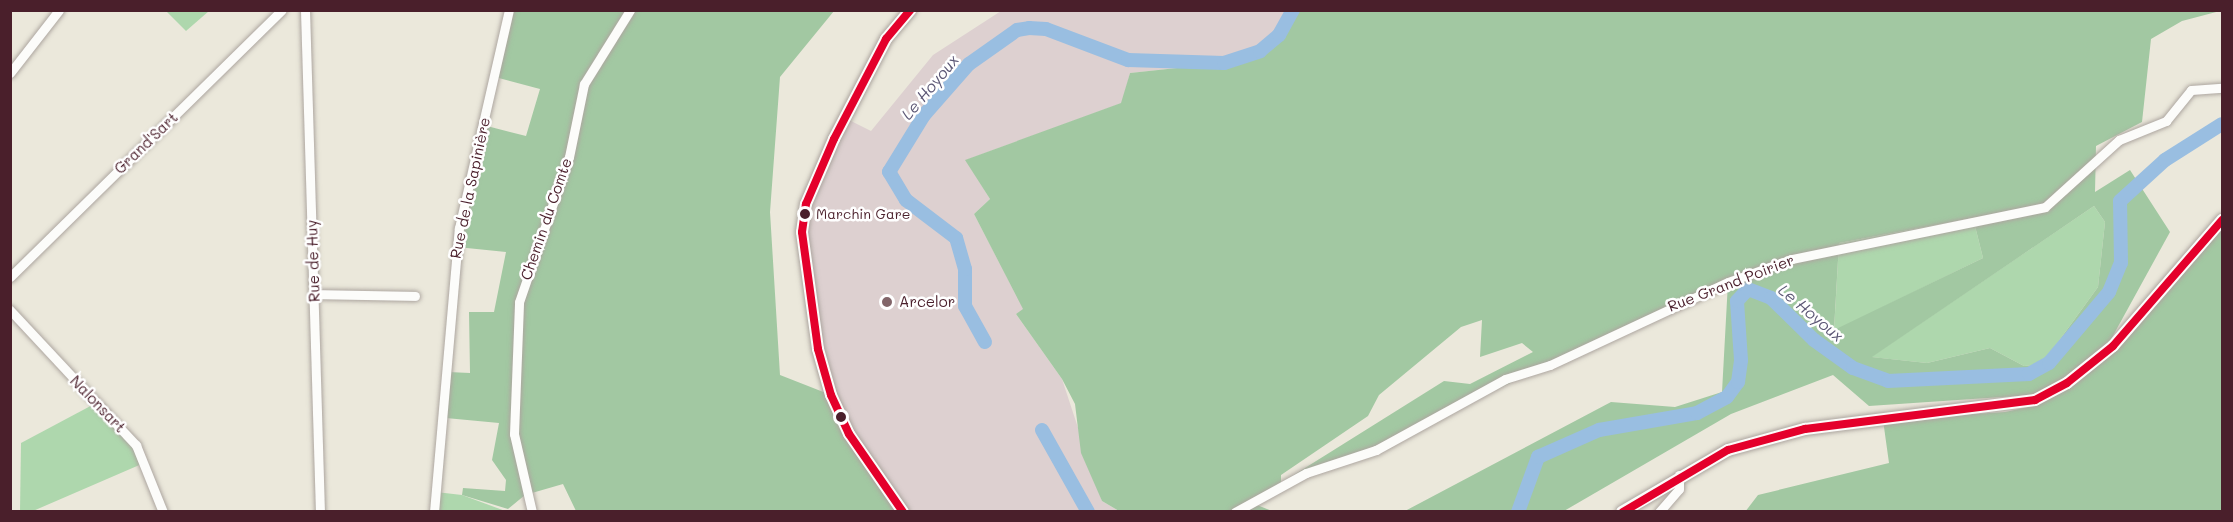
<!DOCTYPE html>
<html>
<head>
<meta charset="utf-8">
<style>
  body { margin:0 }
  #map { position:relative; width:2233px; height:522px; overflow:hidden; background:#ebe8db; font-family:Mali,sans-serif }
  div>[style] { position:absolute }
  .industrial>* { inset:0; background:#ddd0d0 }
  .green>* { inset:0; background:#aed7ad }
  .forest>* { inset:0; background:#a2c8a2 }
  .river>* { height:14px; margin:-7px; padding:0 7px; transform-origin:7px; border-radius:7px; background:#99bee1 }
  .roads { filter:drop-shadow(0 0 2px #ada6a0) drop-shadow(0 0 2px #ada6a0) }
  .minor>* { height:9px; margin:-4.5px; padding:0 4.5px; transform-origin:4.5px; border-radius:4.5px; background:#fcfcfa }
  .secondary>* { height:12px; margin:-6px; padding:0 6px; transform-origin:6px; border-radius:6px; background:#fcfcfa }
  .bus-1>* { height:8px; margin:-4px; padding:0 4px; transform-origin:4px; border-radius:4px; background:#e4002b }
  .dots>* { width:16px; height:16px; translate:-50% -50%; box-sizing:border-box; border:3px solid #fff; border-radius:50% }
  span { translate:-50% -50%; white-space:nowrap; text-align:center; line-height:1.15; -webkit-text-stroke:5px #fff; paint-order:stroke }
  .bus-label { font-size:14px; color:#4a1f2b }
  .left { translate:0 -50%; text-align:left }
  .street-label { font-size:15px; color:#4a1f2b }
  .poi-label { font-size:15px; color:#4a1f2b }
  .water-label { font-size:16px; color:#5c5775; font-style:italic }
  .frame { position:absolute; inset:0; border:12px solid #4a1f2b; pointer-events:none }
</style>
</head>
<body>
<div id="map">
  <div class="industrial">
    <i style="clip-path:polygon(1001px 11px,1293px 11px,1279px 35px,1260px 51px,1224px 63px,1130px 73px,1122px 103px,966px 160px,990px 199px,974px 214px,1024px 310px,1016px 314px,1062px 379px,1102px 501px,1119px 511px,903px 511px,831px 395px,802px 232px,806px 204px,845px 118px,871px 131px,933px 55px)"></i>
  </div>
  <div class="green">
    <i style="clip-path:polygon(166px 11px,209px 11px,186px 31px)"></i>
    <i style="clip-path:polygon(2094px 206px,2105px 222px,2098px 287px,2042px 364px,2024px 366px,1990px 348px,1927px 363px,1871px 357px)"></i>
    <i style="clip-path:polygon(1973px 218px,1983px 258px,1834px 331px,1839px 243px)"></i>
    <i style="clip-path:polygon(98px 402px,144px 463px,33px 511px,20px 512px,21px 443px)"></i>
    <i style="clip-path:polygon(436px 492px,462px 495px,508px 512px,434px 512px)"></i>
  </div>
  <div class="forest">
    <i style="clip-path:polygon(509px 11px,834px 11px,780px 77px,770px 212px,780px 375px,831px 395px,903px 511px,576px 511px,563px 484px,525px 495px,508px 509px,462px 495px,463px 488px,505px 491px,506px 480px,492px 460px,499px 423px,446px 418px,448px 372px,470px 373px,469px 312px,494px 312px,506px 252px,457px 247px,483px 125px,526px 136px,540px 89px,495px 77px)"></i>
    <i style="clip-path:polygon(evenodd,1293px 11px,2220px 11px,2182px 21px,2151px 39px,2142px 122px,2096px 146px,2095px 192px,2130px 170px,2170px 232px,2109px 343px,2065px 379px,2032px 395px,1869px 406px,1833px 375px,1731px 414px,1564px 511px,1405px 511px,1611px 402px,1675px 407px,1722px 392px,1728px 282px,1252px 503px,1272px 511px,1119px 511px,1102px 501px,1081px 453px,1075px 404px,1062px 379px,1016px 314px,1023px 309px,974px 214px,990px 199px,965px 160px,1121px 103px,1130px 73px,1224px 63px,1260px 51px,1279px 35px,1293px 11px,2094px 206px,2105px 222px,2098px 287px,2042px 364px,2024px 366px,1990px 348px,1927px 363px,1872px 357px,2094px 206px,1293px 11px,1973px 218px,1983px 258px,1834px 330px,1839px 243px,1973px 218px,1293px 11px,1482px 320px,1480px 357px,1522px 343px,1533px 352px,1470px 384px,1444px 381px,1281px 483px,1281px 475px,1368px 416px,1379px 395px,1461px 327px,1482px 320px)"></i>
    <i style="clip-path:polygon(2222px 227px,2222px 511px,1745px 512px,1758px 495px,1889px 463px,1883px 420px,2005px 412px,2037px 405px,2070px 387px)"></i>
  </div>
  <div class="river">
    <i style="left:985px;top:342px;width:41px;rotate:-119.1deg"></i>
    <i style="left:965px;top:306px;width:37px;rotate:-90deg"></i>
    <i style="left:965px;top:269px;width:32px;rotate:-106deg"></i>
    <i style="left:956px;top:238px;width:63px;rotate:-142.8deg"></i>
    <i style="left:906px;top:200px;width:33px;rotate:-121deg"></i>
    <i style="left:889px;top:172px;width:67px;rotate:-58.4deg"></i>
    <i style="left:924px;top:115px;width:68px;rotate:-48.6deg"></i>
    <i style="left:969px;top:64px;width:59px;rotate:-35.3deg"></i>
    <i style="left:1017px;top:30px;width:12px;rotate:-9deg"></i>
    <i style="left:1029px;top:28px;width:17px;rotate:3deg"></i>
    <i style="left:1046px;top:29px;width:88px;rotate:20.7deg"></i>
    <i style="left:1128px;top:60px;width:96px;rotate:1.8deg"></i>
    <i style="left:1224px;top:63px;width:38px;rotate:-18deg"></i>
    <i style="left:1260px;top:51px;width:25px;rotate:-40deg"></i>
    <i style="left:1279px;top:35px;width:29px;rotate:-61deg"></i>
    <i style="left:1042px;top:430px;width:94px;rotate:60.7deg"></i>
    <i style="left:1518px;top:512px;width:59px;rotate:-70deg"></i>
    <i style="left:1538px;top:457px;width:67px;rotate:-23.9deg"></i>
    <i style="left:1599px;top:430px;width:99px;rotate:-9.8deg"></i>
    <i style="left:1697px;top:413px;width:34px;rotate:-28deg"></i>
    <i style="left:1727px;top:397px;width:19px;rotate:-54deg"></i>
    <i style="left:1738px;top:382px;width:22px;rotate:-82deg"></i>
    <i style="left:1741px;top:360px;width:59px;rotate:-93.9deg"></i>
    <i style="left:1737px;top:301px;width:16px;rotate:-47deg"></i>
    <i style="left:1748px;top:289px;width:25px;rotate:21deg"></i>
    <i style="left:1771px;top:298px;width:60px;rotate:44.3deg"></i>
    <i style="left:1814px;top:340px;width:48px;rotate:35.7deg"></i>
    <i style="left:1853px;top:368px;width:37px;rotate:20deg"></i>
    <i style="left:1888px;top:381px;width:141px;rotate:-2.8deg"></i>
    <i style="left:2029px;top:374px;width:23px;rotate:-29deg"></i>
    <i style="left:2049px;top:363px;width:93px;rotate:-49.8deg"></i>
    <i style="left:2109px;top:292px;width:31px;rotate:-68deg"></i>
    <i style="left:2121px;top:263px;width:62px;rotate:-90.9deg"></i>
    <i style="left:2120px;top:201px;width:61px;rotate:-42.3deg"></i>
    <i style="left:2165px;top:160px;width:67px;rotate:-32.3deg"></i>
  </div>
  <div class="roads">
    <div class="minor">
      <i style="left:305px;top:10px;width:502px;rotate:88.29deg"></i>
      <i style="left:10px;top:73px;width:80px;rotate:-52.1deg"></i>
      <i style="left:10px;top:277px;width:381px;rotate:-44.5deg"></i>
      <i style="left:314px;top:294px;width:101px;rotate:1.1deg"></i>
      <i style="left:10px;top:310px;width:185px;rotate:47deg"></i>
      <i style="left:136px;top:445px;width:72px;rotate:68.1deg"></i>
      <i style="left:434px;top:512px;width:285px;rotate:-85deg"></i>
      <i style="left:459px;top:228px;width:224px;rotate:-77.1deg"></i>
      <i style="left:532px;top:512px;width:80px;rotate:-103deg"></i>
      <i style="left:514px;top:434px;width:132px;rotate:-87.8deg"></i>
      <i style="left:519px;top:302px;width:153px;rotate:-71deg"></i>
      <i style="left:569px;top:157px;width:75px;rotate:-78.4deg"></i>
      <i style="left:584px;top:84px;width:87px;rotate:-58.1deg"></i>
      <i style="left:1235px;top:512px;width:81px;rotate:-28.8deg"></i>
      <i style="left:1306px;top:473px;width:74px;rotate:-18.2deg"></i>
      <i style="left:1376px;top:450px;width:147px;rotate:-28.8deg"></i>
      <i style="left:1505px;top:379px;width:47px;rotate:-17.3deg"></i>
      <i style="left:1550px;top:365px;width:196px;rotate:-25deg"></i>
      <i style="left:1728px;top:282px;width:68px;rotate:-19.8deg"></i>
      <i style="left:1792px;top:259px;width:258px;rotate:-11.6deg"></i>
      <i style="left:2045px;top:207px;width:100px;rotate:-42.2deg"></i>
      <i style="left:2119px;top:140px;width:51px;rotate:-22deg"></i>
      <i style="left:2166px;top:121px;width:40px;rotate:-51deg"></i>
      <i style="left:2191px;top:90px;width:31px;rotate:-4deg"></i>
      <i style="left:1659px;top:512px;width:30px;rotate:-49deg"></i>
      <i style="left:1679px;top:489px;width:14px;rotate:-90deg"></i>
    </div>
    <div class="secondary">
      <i style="left:903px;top:512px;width:95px;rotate:-124.7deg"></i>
      <i style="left:849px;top:434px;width:43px;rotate:-114.8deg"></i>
      <i style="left:831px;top:395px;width:48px;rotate:-105.8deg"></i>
      <i style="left:818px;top:349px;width:118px;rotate:-97.8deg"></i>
      <i style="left:802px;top:232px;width:28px;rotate:-82deg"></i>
      <i style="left:806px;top:204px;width:71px;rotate:-66.7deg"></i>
      <i style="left:834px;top:139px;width:113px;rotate:-62.5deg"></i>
      <i style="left:886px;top:39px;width:38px;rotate:-50deg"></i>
      <i style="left:1622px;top:512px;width:123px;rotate:-30.3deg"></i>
      <i style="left:1728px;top:450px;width:80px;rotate:-15.3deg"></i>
      <i style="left:1805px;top:429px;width:232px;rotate:-7.2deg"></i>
      <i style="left:2035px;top:400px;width:36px;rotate:-28deg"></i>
      <i style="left:2067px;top:383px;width:59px;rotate:-38.8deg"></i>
      <i style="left:2113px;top:346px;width:167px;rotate:-49.1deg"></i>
    </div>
  </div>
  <div class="bus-1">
    <i style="left:903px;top:512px;width:95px;rotate:-124.7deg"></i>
    <i style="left:849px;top:434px;width:43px;rotate:-114.8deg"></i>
    <i style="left:831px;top:395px;width:48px;rotate:-105.8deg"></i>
    <i style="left:818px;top:349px;width:118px;rotate:-97.8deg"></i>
    <i style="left:802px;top:232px;width:28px;rotate:-82deg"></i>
    <i style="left:806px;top:204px;width:71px;rotate:-66.7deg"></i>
    <i style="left:834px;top:139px;width:113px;rotate:-62.5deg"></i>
    <i style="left:886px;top:39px;width:38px;rotate:-50deg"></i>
    <i style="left:1623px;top:512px;width:122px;rotate:-30.6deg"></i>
    <i style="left:1728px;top:450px;width:80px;rotate:-15.3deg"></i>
    <i style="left:1805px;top:429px;width:232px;rotate:-7.2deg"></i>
    <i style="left:2035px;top:400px;width:36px;rotate:-28deg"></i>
    <i style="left:2067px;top:383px;width:59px;rotate:-38.8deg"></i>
    <i style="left:2113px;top:346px;width:167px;rotate:-49.1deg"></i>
  </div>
  <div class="dots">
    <i style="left:805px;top:214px;background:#4a1f2b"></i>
    <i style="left:887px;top:302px;background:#826569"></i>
    <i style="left:841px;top:417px;background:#4a1f2b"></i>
  </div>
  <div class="bus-label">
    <span class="left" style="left:816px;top:214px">Marchin Gare</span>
  </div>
  <div class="street-label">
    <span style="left:146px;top:143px;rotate:-44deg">Grand'Sart</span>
    <span style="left:470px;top:188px;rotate:-78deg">Rue de la Sapinière</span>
    <span style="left:546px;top:219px;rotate:-71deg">Chemin du Comte</span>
    <span style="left:313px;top:261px;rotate:-92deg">Rue de Huy</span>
    <span style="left:1731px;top:283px;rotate:-21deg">Rue Grand Poirier</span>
    <span style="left:98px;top:404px;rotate:46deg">Nalonsart</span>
  </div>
  <div class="poi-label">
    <span class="left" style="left:899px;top:302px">Arcelor</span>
  </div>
  <div class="water-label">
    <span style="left:930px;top:87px;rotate:-50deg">Le Hoyoux</span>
    <span style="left:1811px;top:313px;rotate:40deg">Le Hoyoux</span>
  </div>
  <div class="frame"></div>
</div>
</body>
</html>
